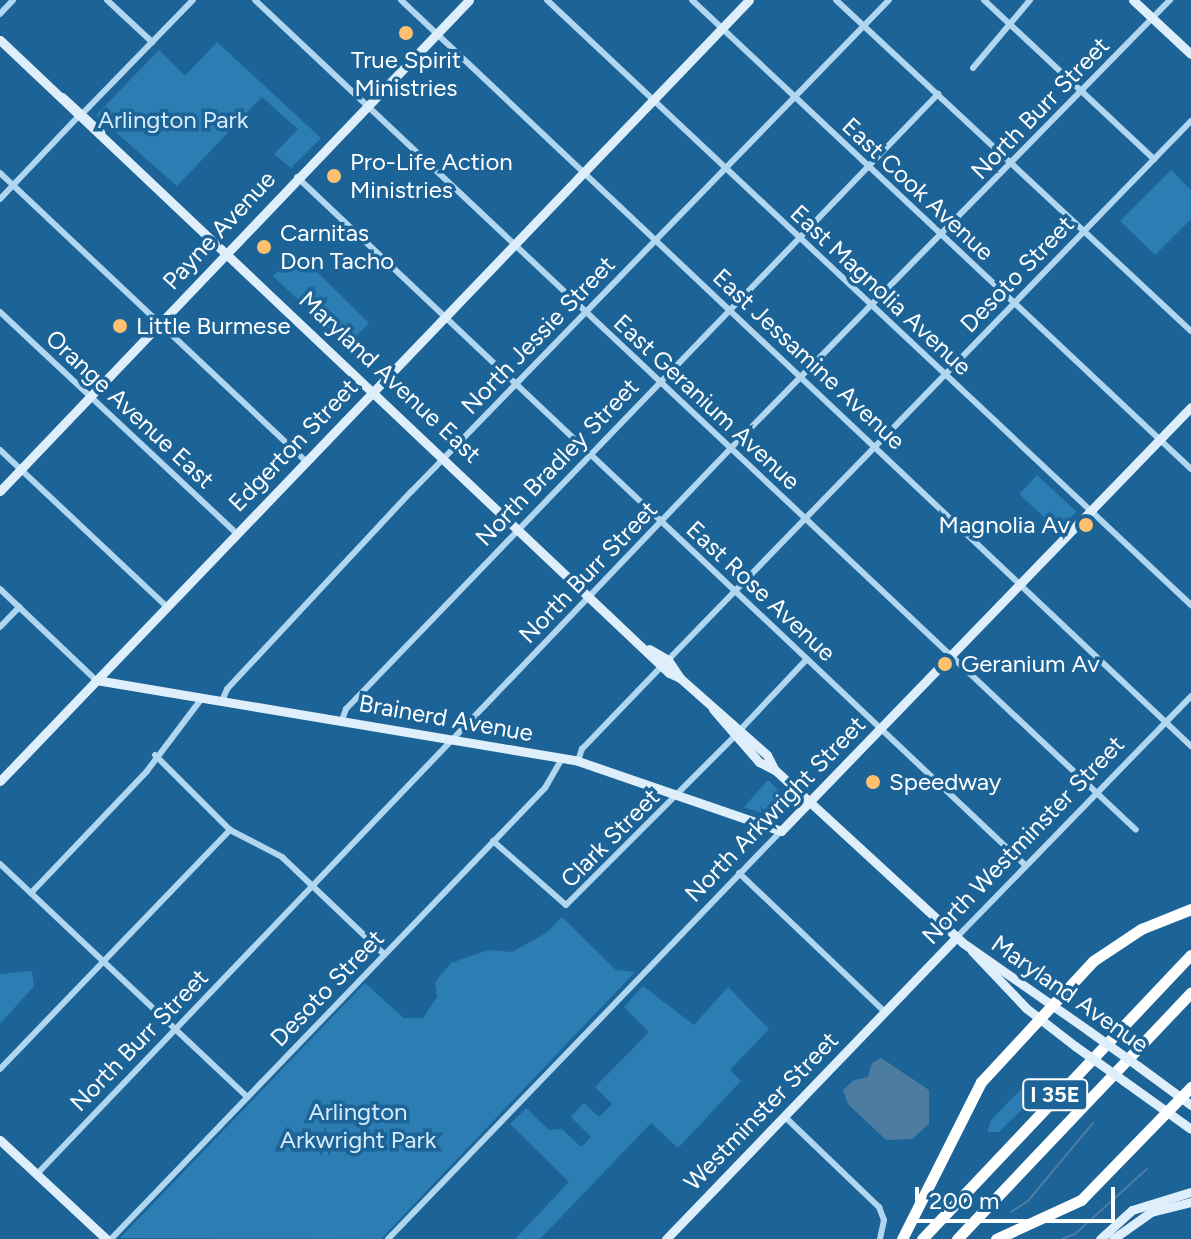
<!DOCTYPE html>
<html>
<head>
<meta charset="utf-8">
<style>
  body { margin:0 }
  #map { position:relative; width:1191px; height:1239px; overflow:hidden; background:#1c6397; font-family:Figtree,sans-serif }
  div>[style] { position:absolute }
  .green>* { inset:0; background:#2c7db3; transform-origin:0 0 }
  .water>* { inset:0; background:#4c7da1 }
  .stream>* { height:2px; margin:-1px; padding:0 1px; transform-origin:1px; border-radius:1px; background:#4c7da1 }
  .street>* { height:6px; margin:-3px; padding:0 3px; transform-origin:3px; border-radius:3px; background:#b0d6f0 }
  .secondary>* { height:9px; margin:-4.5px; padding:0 4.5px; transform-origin:4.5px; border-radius:4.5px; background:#deeffb }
  .highway>* { height:11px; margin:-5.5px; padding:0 5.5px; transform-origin:5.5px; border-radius:5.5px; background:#fff }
  .secondary-bridge>* { height:9px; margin:-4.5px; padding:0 4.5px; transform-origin:4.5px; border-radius:4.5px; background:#deeffb }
  .dots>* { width:22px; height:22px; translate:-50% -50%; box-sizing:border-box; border:4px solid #1c6397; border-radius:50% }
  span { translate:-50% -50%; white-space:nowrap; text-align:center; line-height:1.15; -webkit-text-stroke:7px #1c6397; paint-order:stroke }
  .shield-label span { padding:2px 6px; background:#1c6397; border:2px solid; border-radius:6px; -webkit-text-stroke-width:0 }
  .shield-label { font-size:22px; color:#fff; font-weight:700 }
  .poi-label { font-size:24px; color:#fff }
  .left { translate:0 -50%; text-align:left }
  .right { translate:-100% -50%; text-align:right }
  .street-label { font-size:24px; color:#fff }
  .park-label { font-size:24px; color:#d7ecfb }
  .scale { position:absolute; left:915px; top:1187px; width:200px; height:36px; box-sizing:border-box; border:4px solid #fff; border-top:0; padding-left:10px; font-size:24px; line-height:28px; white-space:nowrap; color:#fff; -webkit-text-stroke:6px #1c6397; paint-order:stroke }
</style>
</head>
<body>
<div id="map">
  <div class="green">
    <i style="clip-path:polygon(217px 42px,321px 138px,291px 168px,274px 154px,298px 129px,262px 97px,177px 186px,96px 115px,159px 50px,185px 76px)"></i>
    <i style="clip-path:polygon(1171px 170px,1191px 190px,1191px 219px,1155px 255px,1120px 221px)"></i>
    <i style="clip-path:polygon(303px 258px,369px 323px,347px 346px,273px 276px,290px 259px)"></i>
    <i style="left:1037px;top:475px;width:54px;height:26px;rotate:43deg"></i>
    <i style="clip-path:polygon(768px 780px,794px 805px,780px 819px,744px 807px)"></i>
    <i style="clip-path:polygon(562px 917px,616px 970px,635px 972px,381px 1239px,120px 1238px,365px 983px,404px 1018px,423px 1018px,437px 997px,435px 982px,451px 963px,488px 950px,512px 952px,546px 933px)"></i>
    <i style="clip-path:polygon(32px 971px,34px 986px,0 1024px,0 974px)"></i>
    <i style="clip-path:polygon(643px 986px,694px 1025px,728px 987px,769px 1029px,730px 1070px,741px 1081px,678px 1148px,651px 1123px,540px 1239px,515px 1239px,569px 1182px,510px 1124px,526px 1108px,549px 1130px,562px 1129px,581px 1147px,591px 1137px,571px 1117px,584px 1103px,599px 1117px,612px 1104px,595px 1087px,649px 1032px,624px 1007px)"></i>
    <i style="clip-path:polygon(1032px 1078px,1043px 1084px,1040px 1092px,999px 1132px,987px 1132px,991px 1120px)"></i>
  </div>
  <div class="water">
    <i style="clip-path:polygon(881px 1058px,929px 1090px,929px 1124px,912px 1139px,886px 1140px,848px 1104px,843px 1090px,854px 1080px,868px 1077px,872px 1063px)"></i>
  </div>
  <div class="stream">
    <i style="left:1011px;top:1212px;width:20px;rotate:-33deg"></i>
    <i style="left:1028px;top:1201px;width:102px;rotate:-50.2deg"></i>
    <i style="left:1062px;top:1239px;width:14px;rotate:-21deg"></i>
    <i style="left:1075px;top:1234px;width:97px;rotate:-42.1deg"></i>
  </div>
  <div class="street">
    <i style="left:107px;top:0;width:62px;rotate:43deg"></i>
    <i style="left:255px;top:0;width:1210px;rotate:43.29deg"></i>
    <i style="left:401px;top:0;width:1087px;rotate:43.36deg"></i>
    <i style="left:547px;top:0;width:884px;rotate:43.21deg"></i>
    <i style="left:692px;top:0;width:685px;rotate:43.22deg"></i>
    <i style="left:836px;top:0;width:485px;rotate:43deg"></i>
    <i style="left:984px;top:0;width:233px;rotate:43.1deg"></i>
    <i style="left:0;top:14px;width:19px;rotate:-47deg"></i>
    <i style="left:973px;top:68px;width:89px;rotate:-50deg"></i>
    <i style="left:84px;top:112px;width:156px;rotate:-45.8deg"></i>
    <i style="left:0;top:173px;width:419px;rotate:43.3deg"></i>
    <i style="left:297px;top:177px;width:1003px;rotate:43.38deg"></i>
    <i style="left:0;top:199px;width:112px;rotate:-46.5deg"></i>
    <i style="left:0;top:312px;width:323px;rotate:43.1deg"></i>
    <i style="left:0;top:450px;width:228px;rotate:43.2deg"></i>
    <i style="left:0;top:589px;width:132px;rotate:43.5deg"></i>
    <i style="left:0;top:627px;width:28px;rotate:-46deg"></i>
    <i style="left:668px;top:660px;width:751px;rotate:-45.86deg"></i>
    <i style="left:222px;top:701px;width:13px;rotate:-67deg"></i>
    <i style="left:227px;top:689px;width:270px;rotate:-47deg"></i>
    <i style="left:411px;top:492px;width:686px;rotate:-45.83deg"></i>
    <i style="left:342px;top:720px;width:12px;rotate:-70deg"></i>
    <i style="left:346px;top:709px;width:854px;rotate:-46.09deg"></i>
    <i style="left:741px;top:729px;width:96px;rotate:-46.7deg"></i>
    <i style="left:155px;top:755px;width:106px;rotate:45deg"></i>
    <i style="left:230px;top:830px;width:59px;rotate:27.4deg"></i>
    <i style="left:282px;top:857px;width:141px;rotate:43.6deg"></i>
    <i style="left:578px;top:761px;width:13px;rotate:-72deg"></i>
    <i style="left:582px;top:749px;width:115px;rotate:-46.1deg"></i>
    <i style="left:493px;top:841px;width:97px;rotate:41.2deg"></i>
    <i style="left:566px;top:905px;width:238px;rotate:-45deg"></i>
    <i style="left:0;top:864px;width:340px;rotate:43.3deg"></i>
    <i style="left:739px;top:873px;width:200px;rotate:43.6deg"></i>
    <i style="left:31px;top:893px;width:168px;rotate:-46.4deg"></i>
    <i style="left:147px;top:771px;width:91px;rotate:-53deg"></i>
    <i style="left:957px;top:937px;width:336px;rotate:-45.8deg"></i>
    <i style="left:0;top:1069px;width:332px;rotate:-46.1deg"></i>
    <i style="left:784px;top:1116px;width:132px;rotate:43.8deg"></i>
    <i style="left:879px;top:1207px;width:14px;rotate:69deg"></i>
    <i style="left:884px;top:1220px;width:19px;rotate:102deg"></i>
    <i style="left:37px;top:1174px;width:1003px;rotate:-46.29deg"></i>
    <i style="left:730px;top:449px;width:629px;rotate:-45.58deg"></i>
    <i style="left:111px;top:1239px;width:626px;rotate:-46.1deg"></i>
    <i style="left:545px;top:788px;width:34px;rotate:-60deg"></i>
    <i style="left:388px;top:1239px;width:566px;rotate:-46.07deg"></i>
  </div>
  <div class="secondary">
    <i style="left:1133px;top:0;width:79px;rotate:43deg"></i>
    <i style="left:0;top:40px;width:921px;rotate:43.42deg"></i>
    <i style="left:669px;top:673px;width:12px;rotate:24deg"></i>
    <i style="left:62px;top:97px;width:52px;rotate:42.6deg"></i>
    <i style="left:0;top:491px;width:679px;rotate:-46.31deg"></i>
    <i style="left:649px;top:649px;width:22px;rotate:30deg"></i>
    <i style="left:668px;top:660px;width:22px;rotate:56deg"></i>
    <i style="left:680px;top:678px;width:116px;rotate:41.5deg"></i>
    <i style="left:767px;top:755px;width:16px;rotate:63deg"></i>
    <i style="left:96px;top:680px;width:489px;rotate:9.5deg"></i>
    <i style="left:578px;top:761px;width:215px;rotate:19deg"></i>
    <i style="left:781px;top:831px;width:590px;rotate:-45.96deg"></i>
    <i style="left:713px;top:709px;width:70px;rotate:49deg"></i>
    <i style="left:759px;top:762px;width:18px;rotate:27deg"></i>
    <i style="left:775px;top:770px;width:255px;rotate:42.6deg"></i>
    <i style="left:963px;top:943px;width:154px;rotate:34.9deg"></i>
    <i style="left:0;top:781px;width:1082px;rotate:-46.2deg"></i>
    <i style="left:972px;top:951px;width:79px;rotate:46.5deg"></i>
    <i style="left:1026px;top:1008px;width:62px;rotate:37.8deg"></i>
    <i style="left:1138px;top:1066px;width:66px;rotate:36.3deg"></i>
    <i style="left:1124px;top:1081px;width:82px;rotate:35.6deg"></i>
    <i style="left:0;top:1140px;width:145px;rotate:43deg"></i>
    <i style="left:666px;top:1239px;width:419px;rotate:-46.1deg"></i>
    <i style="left:1100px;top:1239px;width:43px;rotate:-42.2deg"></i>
    <i style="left:1132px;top:1210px;width:62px;rotate:-17deg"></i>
    <i style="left:1113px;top:1239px;width:47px;rotate:-35.4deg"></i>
    <i style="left:1151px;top:1212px;width:41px;rotate:-14deg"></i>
  </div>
  <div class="highway">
    <i style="left:902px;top:1239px;width:176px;rotate:-63.3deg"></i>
    <i style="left:981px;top:1082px;width:165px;rotate:-47.2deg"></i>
    <i style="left:1093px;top:961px;width:58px;rotate:-33.7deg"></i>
    <i style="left:1141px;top:929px;width:54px;rotate:-21.8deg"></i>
    <i style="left:922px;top:1239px;width:391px;rotate:-46.6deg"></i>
    <i style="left:957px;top:1239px;width:340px;rotate:-46.5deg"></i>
    <i style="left:996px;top:1239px;width:94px;rotate:-24.6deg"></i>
    <i style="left:1081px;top:1200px;width:158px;rotate:-45.8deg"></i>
  </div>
  <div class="secondary-bridge">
    <i style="left:1089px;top:1031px;width:60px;rotate:35.5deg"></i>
    <i style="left:1075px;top:1046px;width:60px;rotate:35.5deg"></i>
  </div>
  <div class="dots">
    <i style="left:406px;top:33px;background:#ffc06f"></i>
    <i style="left:334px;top:176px;background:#ffc06f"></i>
    <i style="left:264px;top:247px;background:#ffc06f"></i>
    <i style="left:120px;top:326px;background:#ffc06f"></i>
    <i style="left:1086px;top:525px;background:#ffc06f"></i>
    <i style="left:945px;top:664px;background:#ffc06f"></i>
    <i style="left:873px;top:782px;background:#ffc06f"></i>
  </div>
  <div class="shield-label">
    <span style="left:1055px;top:1095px">I 35E</span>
  </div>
  <div class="poi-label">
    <span style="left:406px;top:74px">True Spirit<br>Ministries</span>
    <span class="left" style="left:350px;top:176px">Pro-Life Action<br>Ministries</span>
    <span class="left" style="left:280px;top:247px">Carnitas<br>Don Tacho</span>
    <span class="left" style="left:136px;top:326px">Little Burmese</span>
    <span class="right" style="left:1070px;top:525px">Magnolia Av</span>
    <span class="left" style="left:961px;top:664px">Geranium Av</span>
    <span class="left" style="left:889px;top:782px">Speedway</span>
  </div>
  <div class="street-label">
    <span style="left:1040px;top:108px;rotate:-46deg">North Burr Street</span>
    <span style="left:918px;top:189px;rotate:43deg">East Cook Avenue</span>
    <span style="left:219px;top:230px;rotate:-47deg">Payne Avenue</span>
    <span style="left:1017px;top:274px;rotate:-46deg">Desoto Street</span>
    <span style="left:881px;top:290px;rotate:43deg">East Magnolia Avenue</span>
    <span style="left:538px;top:335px;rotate:-46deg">North Jessie Street</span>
    <span style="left:809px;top:359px;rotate:43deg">East Jessamine Avenue</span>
    <span style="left:390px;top:377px;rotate:43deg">Maryland Avenue East</span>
    <span style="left:707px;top:402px;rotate:43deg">East Geranium Avenue</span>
    <span style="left:130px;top:409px;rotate:43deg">Orange Avenue East</span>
    <span style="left:293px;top:445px;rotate:-46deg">Edgerton Street</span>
    <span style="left:557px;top:462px;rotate:-46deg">North Bradley Street</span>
    <span style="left:588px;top:572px;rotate:-46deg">North Burr Street</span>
    <span style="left:761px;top:591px;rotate:43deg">East Rose Avenue</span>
    <span style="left:446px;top:718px;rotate:10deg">Brainerd Avenue</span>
    <span style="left:775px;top:809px;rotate:-46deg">North Arkwright Street</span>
    <span style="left:610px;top:838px;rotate:-45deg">Clark Street</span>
    <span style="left:1023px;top:840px;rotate:-46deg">North Westminster Street</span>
    <span style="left:327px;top:988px;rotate:-46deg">Desoto Street</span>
    <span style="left:1070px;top:994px;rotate:35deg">Maryland Avenue</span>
    <span style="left:139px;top:1040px;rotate:-46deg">North Burr Street</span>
    <span style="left:761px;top:1111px;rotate:-46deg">Westminster Street</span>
  </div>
  <div class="park-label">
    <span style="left:173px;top:120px">Arlington Park</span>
    <span style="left:358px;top:1126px">Arlington<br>Arkwright Park</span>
  </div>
  <div class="scale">200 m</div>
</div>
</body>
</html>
